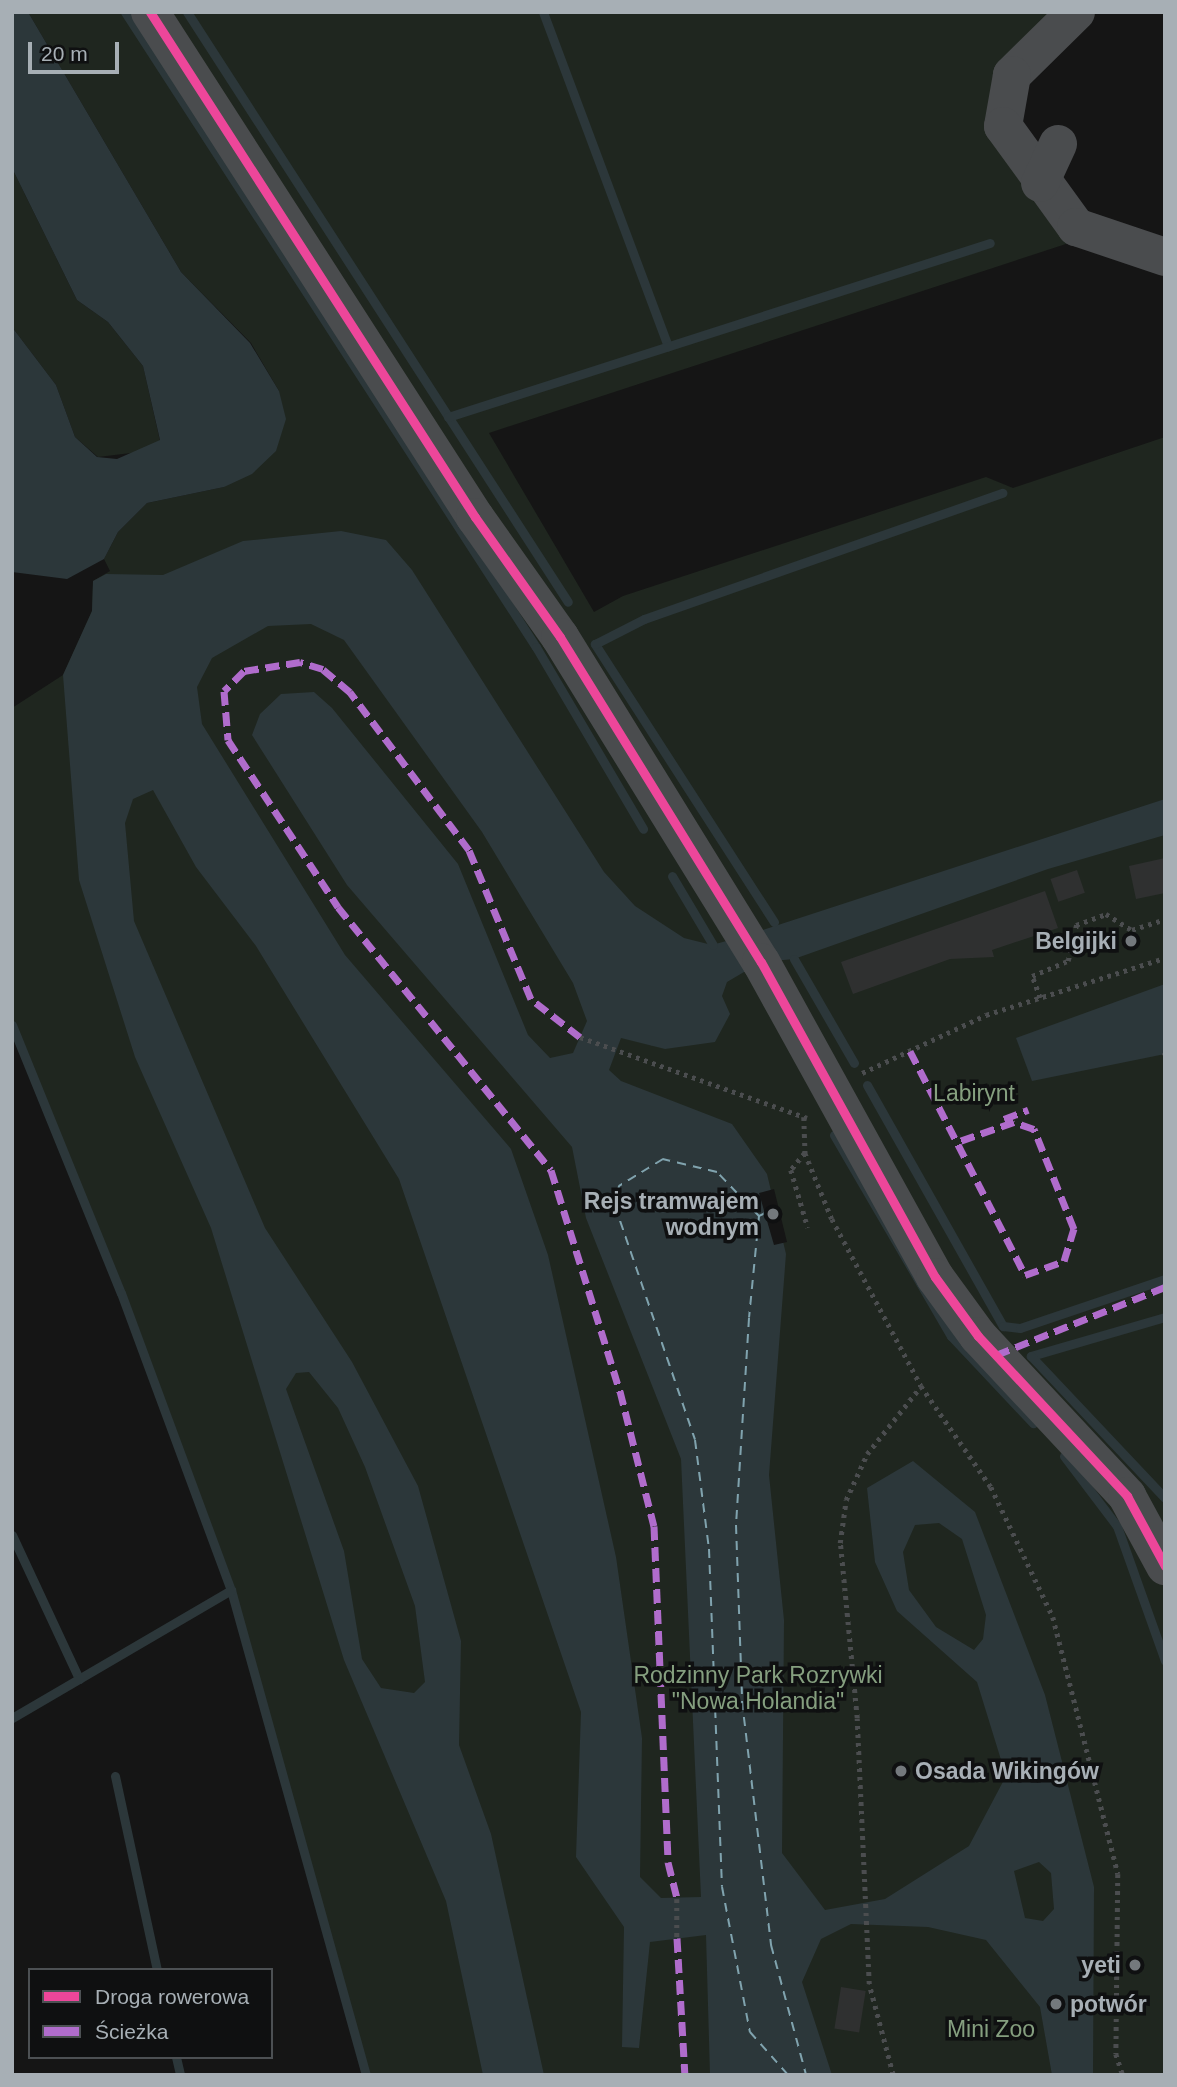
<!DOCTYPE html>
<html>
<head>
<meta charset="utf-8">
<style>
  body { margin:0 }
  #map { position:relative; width:1177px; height:2087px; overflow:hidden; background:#151515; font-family:Helvetica,sans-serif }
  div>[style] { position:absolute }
  .green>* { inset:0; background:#1f261f }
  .water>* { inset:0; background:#2c373a }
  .pier>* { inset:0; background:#151515 }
  .stream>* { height:9px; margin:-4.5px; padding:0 4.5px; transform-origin:4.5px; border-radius:4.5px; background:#2c373a }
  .ferry>* { height:2px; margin-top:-1px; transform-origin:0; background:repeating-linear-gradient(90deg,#80a3ae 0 9px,transparent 0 16px) }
  .building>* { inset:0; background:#2f3030; transform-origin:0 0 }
  .path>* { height:4.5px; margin-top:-2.25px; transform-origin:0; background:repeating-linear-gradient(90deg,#4b4d4f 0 3.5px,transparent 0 8.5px) }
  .minor>* { height:38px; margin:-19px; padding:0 19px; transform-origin:19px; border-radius:19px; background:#4a4c4e }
  .quiet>* { height:7px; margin-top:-3.5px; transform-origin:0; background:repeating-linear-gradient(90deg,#b06ccc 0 14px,transparent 0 21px) }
  .cycleway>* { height:9px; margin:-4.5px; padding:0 4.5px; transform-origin:4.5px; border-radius:4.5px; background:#ed469a }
  .dots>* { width:19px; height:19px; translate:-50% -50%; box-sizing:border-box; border:4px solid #0f1011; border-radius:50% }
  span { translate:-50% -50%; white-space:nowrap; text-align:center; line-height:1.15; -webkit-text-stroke:7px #0f1011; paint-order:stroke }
  .poi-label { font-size:23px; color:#a7afb5; font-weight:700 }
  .right { translate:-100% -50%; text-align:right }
  .left { translate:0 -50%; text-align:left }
  .park-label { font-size:23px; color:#859f7f }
  .frame { position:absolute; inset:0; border:14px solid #a7afb5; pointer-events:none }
  .legend { position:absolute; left:28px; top:1968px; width:245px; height:91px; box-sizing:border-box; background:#0f1011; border:2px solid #4c5053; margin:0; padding:9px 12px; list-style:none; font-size:21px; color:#a7afb5 }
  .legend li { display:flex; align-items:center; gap:14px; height:35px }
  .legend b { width:35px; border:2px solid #4c5053 }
  .scale { position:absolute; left:28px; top:42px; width:91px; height:32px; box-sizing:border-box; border:4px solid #a7afb5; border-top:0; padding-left:9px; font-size:21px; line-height:24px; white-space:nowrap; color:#a7afb5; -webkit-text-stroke:5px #0f1011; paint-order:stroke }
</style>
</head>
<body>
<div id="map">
  <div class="green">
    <i style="clip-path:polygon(28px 12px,1055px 12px,997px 78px,1075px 241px,489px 433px,594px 612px,623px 596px,986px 477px,1013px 488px,1165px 437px,1165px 2075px,366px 2075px,231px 1590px,121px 1293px,12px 1025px,12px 708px,63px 675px,92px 611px,93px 581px,110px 571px,104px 559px,118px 532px,147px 503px,224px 487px,279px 391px,251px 343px,181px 272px)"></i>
    <i style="clip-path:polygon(12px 168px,77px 300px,108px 322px,143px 366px,160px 441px,139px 452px,98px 457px,75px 437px,56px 385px,12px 327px)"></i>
  </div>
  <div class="water">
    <i style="clip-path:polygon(12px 12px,28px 12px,181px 272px,250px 343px,279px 391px,286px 419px,276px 451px,252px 474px,224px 487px,147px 503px,118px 532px,104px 559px,67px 579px,12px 572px,12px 327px,56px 385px,75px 437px,97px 457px,117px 459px,160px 440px,143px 366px,108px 322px,77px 300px,12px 168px)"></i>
    <i style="clip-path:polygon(evenodd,341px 531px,386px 540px,412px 570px,604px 872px,635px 906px,684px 938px,712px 945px,744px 936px,1165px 799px,1165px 835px,1048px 869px,794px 959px,761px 962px,727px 982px,722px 996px,730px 1014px,715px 1042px,665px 1049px,621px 1038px,609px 1070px,621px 1081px,732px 1124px,767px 1174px,786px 1254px,769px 1475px,784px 1620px,782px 1853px,825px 1910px,885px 1899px,969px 1846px,1006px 1776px,977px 1682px,897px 1611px,875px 1562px,867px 1488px,913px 1461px,975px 1512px,1045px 1695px,1094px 1887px,1093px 2075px,1052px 2075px,1040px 2007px,986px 1940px,928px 1927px,851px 1924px,821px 1939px,802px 1982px,832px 2075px,710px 2075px,706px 1935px,650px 1942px,639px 2048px,622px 2047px,624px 1927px,576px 1857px,581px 1712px,399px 1179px,256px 946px,196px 867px,153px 790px,133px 799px,125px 823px,134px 921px,265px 1228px,352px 1362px,418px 1486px,461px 1641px,459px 1745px,491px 1834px,544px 2075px,483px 2075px,446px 1901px,344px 1660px,211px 1228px,135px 1057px,79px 880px,63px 675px,92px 611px,93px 581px,106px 574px,163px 575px,243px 541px,341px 531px,311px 624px,344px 640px,482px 832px,573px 983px,587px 1021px,573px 1053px,550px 1058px,528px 1035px,458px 864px,332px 708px,314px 692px,281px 694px,260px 714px,252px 735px,347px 885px,572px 1147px,586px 1218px,681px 1459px,701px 1897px,661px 1898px,640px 1877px,642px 1738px,616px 1557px,548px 1255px,511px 1149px,345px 955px,202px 724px,197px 687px,212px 658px,268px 626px,311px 624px,341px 531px,309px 1372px,338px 1408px,365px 1467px,415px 1606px,425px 1682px,414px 1693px,381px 1688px,362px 1659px,344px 1551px,286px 1389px,296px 1373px,309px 1372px,341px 531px,939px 1523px,962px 1539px,986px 1615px,983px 1639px,974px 1650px,936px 1627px,909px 1590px,903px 1552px,915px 1525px,939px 1523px,341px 531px,1039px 1862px,1051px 1873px,1054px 1909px,1043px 1921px,1025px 1918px,1014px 1871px,1039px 1862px)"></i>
    <i style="clip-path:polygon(1165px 984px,1165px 1054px,1032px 1081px,1016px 1038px)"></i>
  </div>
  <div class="pier">
    <i style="clip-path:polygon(774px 1189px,787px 1242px,774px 1245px,759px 1193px)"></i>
  </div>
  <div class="stream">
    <i style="left:125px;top:12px;width:756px;rotate:57.09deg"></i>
    <i style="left:536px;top:647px;width:211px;rotate:59.5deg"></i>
    <i style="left:187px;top:12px;width:702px;rotate:57.15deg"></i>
    <i style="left:543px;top:12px;width:357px;rotate:69.5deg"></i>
    <i style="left:448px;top:417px;width:569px;rotate:-17.8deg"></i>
    <i style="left:672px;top:876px;width:80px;rotate:59.3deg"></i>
    <i style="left:774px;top:922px;width:331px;rotate:-122.8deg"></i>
    <i style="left:595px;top:644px;width:55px;rotate:-27deg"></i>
    <i style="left:644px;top:619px;width:380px;rotate:-19.4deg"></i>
    <i style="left:794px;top:959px;width:120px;rotate:60deg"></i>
    <i style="left:12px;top:1025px;width:289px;rotate:67.9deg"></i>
    <i style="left:121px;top:1293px;width:317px;rotate:69.7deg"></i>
    <i style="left:231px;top:1590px;width:503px;rotate:74.45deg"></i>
    <i style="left:867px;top:1085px;width:277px;rotate:60.6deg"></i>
    <i style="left:1003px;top:1326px;width:17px;rotate:7deg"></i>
    <i style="left:1020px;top:1328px;width:153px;rotate:-18.7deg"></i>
    <i style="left:834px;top:1135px;width:233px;rotate:59.8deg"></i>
    <i style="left:951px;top:1336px;width:120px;rotate:46.7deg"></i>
    <i style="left:1165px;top:1317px;width:140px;rotate:163.8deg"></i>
    <i style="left:1031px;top:1356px;width:195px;rotate:46.7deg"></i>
    <i style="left:1064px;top:1456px;width:88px;rotate:52.9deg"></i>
    <i style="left:1117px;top:1526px;width:143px;rotate:70.4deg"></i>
    <i style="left:12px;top:1535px;width:159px;rotate:65deg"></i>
    <i style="left:12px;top:1718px;width:254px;rotate:-30.3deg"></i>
    <i style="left:115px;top:1776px;width:198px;rotate:77.8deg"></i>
    <i style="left:176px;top:2057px;width:18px;rotate:77deg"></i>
  </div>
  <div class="ferry">
    <i style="left:765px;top:1213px;width:7px;rotate:153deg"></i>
    <i style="left:759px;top:1216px;width:102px;rotate:95.6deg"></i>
    <i style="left:749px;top:1318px;width:207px;rotate:93.6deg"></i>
    <i style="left:736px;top:1525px;width:176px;rotate:88deg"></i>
    <i style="left:742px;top:1701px;width:246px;rotate:83.2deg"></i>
    <i style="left:771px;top:1945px;width:135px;rotate:74.9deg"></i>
    <i style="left:759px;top:1216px;width:61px;rotate:-133.7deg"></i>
    <i style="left:717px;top:1172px;width:56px;rotate:-166.5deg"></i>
    <i style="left:663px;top:1159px;width:52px;rotate:148.5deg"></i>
    <i style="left:619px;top:1186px;width:20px;rotate:101deg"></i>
    <i style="left:615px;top:1206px;width:247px;rotate:71.1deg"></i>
    <i style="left:695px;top:1440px;width:110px;rotate:82.7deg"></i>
    <i style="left:709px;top:1549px;width:338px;rotate:87.8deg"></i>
    <i style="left:722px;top:1887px;width:148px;rotate:79.1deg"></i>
    <i style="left:750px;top:2032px;width:57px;rotate:48.5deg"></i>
  </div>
  <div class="building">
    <i style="clip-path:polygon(1165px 858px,1165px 893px,1136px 899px,1129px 866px)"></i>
    <i style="left:1077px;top:870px;width:24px;height:28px;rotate:71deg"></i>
    <i style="clip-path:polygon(1045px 891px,1058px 928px,992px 950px,994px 957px,950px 959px,853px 994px,841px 962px)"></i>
    <i style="left:841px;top:1987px;width:25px;height:42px;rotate:9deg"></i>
  </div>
  <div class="path">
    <i style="left:1040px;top:998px;width:23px;rotate:-110deg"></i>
    <i style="left:1032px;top:976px;width:39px;rotate:-23deg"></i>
    <i style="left:1068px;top:961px;width:37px;rotate:-77deg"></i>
    <i style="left:1076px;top:925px;width:32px;rotate:-20deg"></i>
    <i style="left:1106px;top:914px;width:31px;rotate:32deg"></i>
    <i style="left:1132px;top:930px;width:35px;rotate:-18deg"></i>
    <i style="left:580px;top:1037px;width:241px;rotate:19.6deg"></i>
    <i style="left:1165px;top:1053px;width:2px;rotate:90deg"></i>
    <i style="left:862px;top:1073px;width:137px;rotate:-25.1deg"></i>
    <i style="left:986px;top:1015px;width:188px;rotate:-17.7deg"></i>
    <i style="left:804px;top:1117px;width:36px;rotate:88deg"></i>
    <i style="left:805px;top:1153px;width:71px;rotate:67.8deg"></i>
    <i style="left:832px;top:1219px;width:189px;rotate:61.9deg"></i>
    <i style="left:921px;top:1386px;width:123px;rotate:55.3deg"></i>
    <i style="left:991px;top:1487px;width:144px;rotate:64.5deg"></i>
    <i style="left:1053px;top:1617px;width:265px;rotate:75.8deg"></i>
    <i style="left:1118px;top:1874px;width:180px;rotate:90.6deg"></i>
    <i style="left:1116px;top:2054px;width:22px;rotate:72deg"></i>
    <i style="left:805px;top:1153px;width:22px;rotate:129deg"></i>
    <i style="left:791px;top:1170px;width:60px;rotate:73.7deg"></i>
    <i style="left:677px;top:1899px;width:39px;rotate:90deg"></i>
    <i style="left:893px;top:2075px;width:94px;rotate:-104.8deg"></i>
    <i style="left:869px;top:1984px;width:266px;rotate:-92.6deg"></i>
    <i style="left:857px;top:1718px;width:176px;rotate:-95.5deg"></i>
    <i style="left:840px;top:1543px;width:43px;rotate:-82.1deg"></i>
    <i style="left:846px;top:1500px;width:51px;rotate:-65.5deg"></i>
    <i style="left:867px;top:1454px;width:87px;rotate:-51.5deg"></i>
  </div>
  <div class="minor">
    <i style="left:150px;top:12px;width:601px;rotate:57.24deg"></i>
    <i style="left:475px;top:517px;width:147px;rotate:54.7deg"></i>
    <i style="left:560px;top:637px;width:382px;rotate:58.3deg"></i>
    <i style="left:761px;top:962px;width:360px;rotate:61.1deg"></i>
    <i style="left:935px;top:1277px;width:73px;rotate:53.9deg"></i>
    <i style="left:978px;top:1336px;width:219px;rotate:47deg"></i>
    <i style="left:1127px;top:1496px;width:80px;rotate:61.5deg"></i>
    <i style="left:1076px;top:12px;width:90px;rotate:135.5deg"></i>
    <i style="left:1012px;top:75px;width:52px;rotate:100deg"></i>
    <i style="left:1003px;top:126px;width:125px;rotate:54.1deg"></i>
    <i style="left:1076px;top:227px;width:94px;rotate:18.6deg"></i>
    <i style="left:1040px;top:183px;width:43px;rotate:-65.2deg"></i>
  </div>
  <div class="quiet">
    <i style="left:580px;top:1037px;width:62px;rotate:-142.2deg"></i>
    <i style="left:531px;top:999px;width:161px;rotate:-112.6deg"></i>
    <i style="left:469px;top:850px;width:198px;rotate:-127deg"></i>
    <i style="left:350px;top:692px;width:35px;rotate:-140deg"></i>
    <i style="left:323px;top:669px;width:24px;rotate:-163deg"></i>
    <i style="left:300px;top:662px;width:57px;rotate:170.9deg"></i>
    <i style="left:244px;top:671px;width:28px;rotate:135deg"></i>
    <i style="left:224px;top:691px;width:49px;rotate:85.3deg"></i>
    <i style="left:228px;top:740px;width:200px;rotate:56.6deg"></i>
    <i style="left:338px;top:907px;width:338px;rotate:51deg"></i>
    <i style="left:551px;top:1170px;width:232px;rotate:72.7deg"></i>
    <i style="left:620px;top:1391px;width:139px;rotate:75.9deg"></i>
    <i style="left:654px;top:1526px;width:336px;rotate:87.6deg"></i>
    <i style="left:668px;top:1862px;width:38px;rotate:76deg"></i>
    <i style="left:910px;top:1051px;width:252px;rotate:62.8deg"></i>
    <i style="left:1025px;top:1275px;width:41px;rotate:-19.7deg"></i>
    <i style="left:1064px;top:1261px;width:34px;rotate:-73deg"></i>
    <i style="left:1074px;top:1229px;width:108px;rotate:-111.8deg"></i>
    <i style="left:1034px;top:1129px;width:21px;rotate:-161deg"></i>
    <i style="left:1014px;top:1122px;width:60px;rotate:160.7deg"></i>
    <i style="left:1004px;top:1119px;width:26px;rotate:-21deg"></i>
    <i style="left:996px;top:1355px;width:182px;rotate:-21.9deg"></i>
    <i style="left:677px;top:1938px;width:137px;rotate:86.7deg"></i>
  </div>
  <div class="cycleway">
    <i style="left:150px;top:12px;width:601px;rotate:57.24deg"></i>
    <i style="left:475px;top:517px;width:147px;rotate:54.7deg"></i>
    <i style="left:560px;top:637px;width:382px;rotate:58.3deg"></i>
    <i style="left:761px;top:962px;width:360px;rotate:61.1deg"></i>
    <i style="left:935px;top:1277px;width:73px;rotate:53.9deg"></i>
    <i style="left:978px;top:1336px;width:219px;rotate:47deg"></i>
    <i style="left:1127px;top:1496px;width:80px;rotate:61.5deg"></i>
  </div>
  <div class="dots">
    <i style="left:1131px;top:941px;background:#74797d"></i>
    <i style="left:773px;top:1214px;background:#74797d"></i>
    <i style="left:901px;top:1771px;background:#74797d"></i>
    <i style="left:1135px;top:1965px;background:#74797d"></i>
    <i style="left:1056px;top:2004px;background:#74797d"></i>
  </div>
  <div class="poi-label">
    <span class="right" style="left:1117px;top:941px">Belgijki</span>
    <span class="right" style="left:759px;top:1214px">Rejs tramwajem<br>wodnym</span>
    <span class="left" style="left:915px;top:1771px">Osada Wikingów</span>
    <span class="right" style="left:1121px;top:1965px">yeti</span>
    <span class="left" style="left:1070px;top:2004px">potwór</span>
  </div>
  <div class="park-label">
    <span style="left:974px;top:1093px">Labirynt</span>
    <span style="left:758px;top:1688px">Rodzinny Park Rozrywki<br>"Nowa Holandia"</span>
    <span style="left:991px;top:2029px">Mini Zoo</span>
  </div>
  <div class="frame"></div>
  <ul class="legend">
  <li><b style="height:9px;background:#ed469a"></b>Droga rowerowa</li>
  <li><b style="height:9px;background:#b06ccc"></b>Ścieżka</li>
  </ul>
  <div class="scale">20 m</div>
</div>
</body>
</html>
